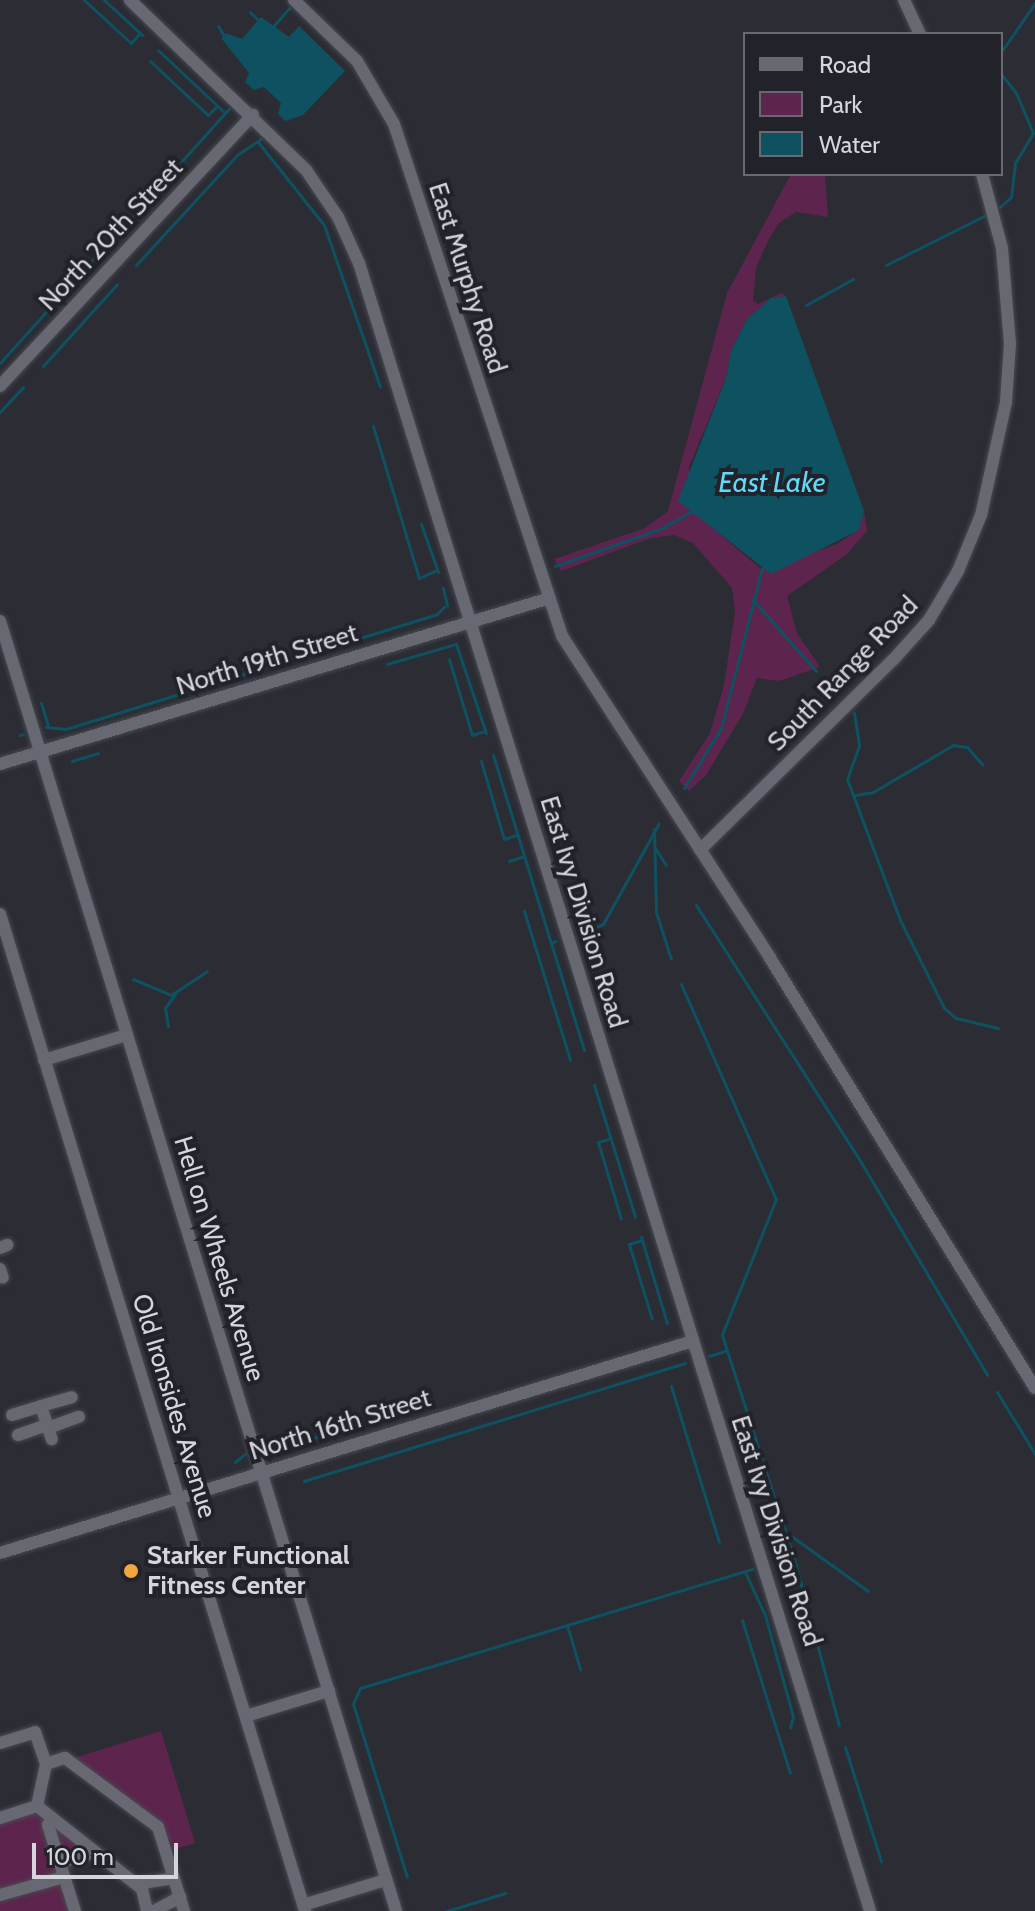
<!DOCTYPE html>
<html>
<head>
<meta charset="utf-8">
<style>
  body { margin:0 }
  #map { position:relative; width:1035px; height:1911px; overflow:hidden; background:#2b2c34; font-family:Cabin,sans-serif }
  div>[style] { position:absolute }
  .green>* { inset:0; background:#5d244d }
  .water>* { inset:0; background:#0e5262 }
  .stream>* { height:3px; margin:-1.5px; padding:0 1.5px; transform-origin:1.5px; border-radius:1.5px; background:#0e5262 }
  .roads { filter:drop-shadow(0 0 2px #494a51) drop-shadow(0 0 2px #494a51) }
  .minor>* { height:12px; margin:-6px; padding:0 6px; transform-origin:6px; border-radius:6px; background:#676872 }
  .dots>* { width:22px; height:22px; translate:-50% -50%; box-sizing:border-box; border:4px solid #21222a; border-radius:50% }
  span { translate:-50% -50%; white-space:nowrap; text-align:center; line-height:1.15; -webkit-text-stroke:8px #21222a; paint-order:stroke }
  .street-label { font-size:26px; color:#d5d5db }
  .poi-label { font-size:26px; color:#d5d5db; font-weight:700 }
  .left { translate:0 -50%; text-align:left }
  .water-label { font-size:28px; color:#62d9f9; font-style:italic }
  .legend { position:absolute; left:743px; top:32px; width:260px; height:144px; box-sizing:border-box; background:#21222a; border:2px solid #696a71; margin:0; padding:10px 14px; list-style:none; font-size:24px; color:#d5d5db }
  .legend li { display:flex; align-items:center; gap:16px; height:40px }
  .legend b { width:40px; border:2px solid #696a71 }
  .scale { position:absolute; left:32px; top:1843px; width:146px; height:36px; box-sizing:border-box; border:4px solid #d5d5db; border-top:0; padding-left:10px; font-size:24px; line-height:28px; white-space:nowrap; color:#d5d5db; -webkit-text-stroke:6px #21222a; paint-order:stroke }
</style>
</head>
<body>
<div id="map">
  <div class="green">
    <i style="clip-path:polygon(791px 174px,825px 174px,828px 217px,796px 212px,779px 223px,768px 241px,756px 268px,753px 301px,758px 304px,781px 293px,786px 296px,771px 298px,747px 319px,731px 351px,726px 378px,689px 467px,693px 511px,762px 570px,837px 544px,858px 530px,864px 511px,867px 531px,847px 554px,787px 596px,797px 633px,820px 667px,779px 681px,757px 678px,743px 714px,706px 775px,689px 791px,679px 781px,710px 733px,724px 685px,735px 611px,732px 588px,693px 543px,674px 535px,651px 538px,561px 571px,554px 559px,645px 528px,668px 511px,727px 293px)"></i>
    <i style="clip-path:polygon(161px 1731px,195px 1843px,170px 1851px,161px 1826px,74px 1758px)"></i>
    <i style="clip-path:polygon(34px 1813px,85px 1849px,55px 1861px,71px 1911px,0 1911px,0 1821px)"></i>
  </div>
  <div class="water">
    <i style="clip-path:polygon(261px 17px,289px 37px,299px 26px,345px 71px,303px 115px,285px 121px,278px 114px,281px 103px,264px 87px,254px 90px,245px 82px,249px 73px,221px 38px,226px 33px,242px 39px)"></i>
    <i style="clip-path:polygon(786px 296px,864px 511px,859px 530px,771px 574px,678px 501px,726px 378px,731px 351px,747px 319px,771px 298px)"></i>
  </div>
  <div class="stream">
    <i style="left:84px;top:0;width:64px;rotate:42.5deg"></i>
    <i style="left:131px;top:43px;width:13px;rotate:-48deg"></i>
    <i style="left:104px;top:0;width:52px;rotate:42.6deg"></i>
    <i style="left:250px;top:12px;width:16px;rotate:45deg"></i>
    <i style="left:218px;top:26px;width:12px;rotate:59deg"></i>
    <i style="left:270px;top:30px;width:29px;rotate:-49deg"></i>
    <i style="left:158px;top:50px;width:92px;rotate:43.2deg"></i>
    <i style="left:1001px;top:52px;width:60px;rotate:-55.2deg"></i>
    <i style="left:150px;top:61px;width:79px;rotate:43deg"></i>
    <i style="left:208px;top:115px;width:13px;rotate:-45deg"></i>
    <i style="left:258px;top:142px;width:106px;rotate:51.5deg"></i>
    <i style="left:324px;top:225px;width:171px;rotate:70.9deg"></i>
    <i style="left:1000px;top:207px;width:15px;rotate:-42deg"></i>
    <i style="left:1011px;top:197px;width:34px;rotate:-83deg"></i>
    <i style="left:1015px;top:163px;width:35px;rotate:-59deg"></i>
    <i style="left:1033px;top:133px;width:43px;rotate:-113deg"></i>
    <i style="left:1016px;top:93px;width:24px;rotate:-128deg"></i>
    <i style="left:136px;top:265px;width:149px;rotate:-47.4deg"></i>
    <i style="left:237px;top:155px;width:29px;rotate:-34deg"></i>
    <i style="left:886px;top:265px;width:110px;rotate:-26.6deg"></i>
    <i style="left:806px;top:305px;width:54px;rotate:-29deg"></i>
    <i style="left:0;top:363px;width:342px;rotate:-48deg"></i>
    <i style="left:43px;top:366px;width:110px;rotate:-47.9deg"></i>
    <i style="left:0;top:412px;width:34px;rotate:-47deg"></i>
    <i style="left:373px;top:426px;width:159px;rotate:73.2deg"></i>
    <i style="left:419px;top:578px;width:20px;rotate:-24deg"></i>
    <i style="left:421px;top:524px;width:51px;rotate:70.5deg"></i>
    <i style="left:555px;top:566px;width:111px;rotate:-19.4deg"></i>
    <i style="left:660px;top:529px;width:41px;rotate:-29.1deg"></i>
    <i style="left:443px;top:588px;width:18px;rotate:77deg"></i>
    <i style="left:753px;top:600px;width:95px;rotate:48.4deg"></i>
    <i style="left:449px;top:659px;width:79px;rotate:73.2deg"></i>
    <i style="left:472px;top:735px;width:14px;rotate:-17deg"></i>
    <i style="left:387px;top:664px;width:72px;rotate:-16.2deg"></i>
    <i style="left:456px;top:644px;width:94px;rotate:71.4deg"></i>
    <i style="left:41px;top:703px;width:24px;rotate:73deg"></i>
    <i style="left:854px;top:713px;width:33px;rotate:81deg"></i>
    <i style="left:859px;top:746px;width:35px;rotate:110deg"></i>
    <i style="left:847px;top:779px;width:151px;rotate:69.4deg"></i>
    <i style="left:900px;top:920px;width:98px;rotate:63.4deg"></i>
    <i style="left:944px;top:1008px;width:16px;rotate:40deg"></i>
    <i style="left:956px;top:1018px;width:43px;rotate:13.4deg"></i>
    <i style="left:46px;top:727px;width:20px;rotate:6deg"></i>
    <i style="left:66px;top:729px;width:388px;rotate:-17.2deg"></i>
    <i style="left:437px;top:614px;width:10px;rotate:-45deg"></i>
    <i style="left:20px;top:735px;width:3px;rotate:-18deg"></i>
    <i style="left:493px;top:755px;width:197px;rotate:72.9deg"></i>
    <i style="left:551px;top:943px;width:5px;rotate:-22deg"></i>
    <i style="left:72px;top:761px;width:27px;rotate:-17deg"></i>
    <i style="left:481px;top:761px;width:81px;rotate:73.6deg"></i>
    <i style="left:504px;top:839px;width:14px;rotate:-17deg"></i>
    <i style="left:684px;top:788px;width:70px;rotate:-58.3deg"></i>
    <i style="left:721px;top:728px;width:165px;rotate:-75.6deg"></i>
    <i style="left:855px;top:795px;width:18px;rotate:-9deg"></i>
    <i style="left:873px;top:792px;width:93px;rotate:-30.4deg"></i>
    <i style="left:953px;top:745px;width:14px;rotate:8deg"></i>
    <i style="left:967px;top:747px;width:23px;rotate:49deg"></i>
    <i style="left:654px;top:829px;width:83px;rotate:88.6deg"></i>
    <i style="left:656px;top:912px;width:49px;rotate:72.3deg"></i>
    <i style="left:655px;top:848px;width:20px;rotate:57deg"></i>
    <i style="left:509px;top:861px;width:16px;rotate:-18deg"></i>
    <i style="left:696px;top:905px;width:302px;rotate:57.3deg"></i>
    <i style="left:859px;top:1159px;width:251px;rotate:59.3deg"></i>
    <i style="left:524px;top:911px;width:156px;rotate:72.8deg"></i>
    <i style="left:581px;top:933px;width:24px;rotate:-22deg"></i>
    <i style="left:603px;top:924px;width:115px;rotate:-61deg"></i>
    <i style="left:551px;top:943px;width:112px;rotate:72.9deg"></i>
    <i style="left:133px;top:979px;width:41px;rotate:22.8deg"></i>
    <i style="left:171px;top:995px;width:43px;rotate:-33.7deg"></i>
    <i style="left:681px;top:984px;width:235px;rotate:66.2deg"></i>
    <i style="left:776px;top:1199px;width:146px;rotate:111.7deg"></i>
    <i style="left:722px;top:1335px;width:243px;rotate:72.2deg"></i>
    <i style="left:796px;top:1566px;width:165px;rotate:74.9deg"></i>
    <i style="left:168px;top:1026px;width:18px;rotate:-99deg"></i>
    <i style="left:165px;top:1008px;width:17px;rotate:-54deg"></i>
    <i style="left:594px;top:1085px;width:138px;rotate:72.7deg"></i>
    <i style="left:611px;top:1138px;width:14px;rotate:163deg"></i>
    <i style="left:598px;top:1142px;width:80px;rotate:73.4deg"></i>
    <i style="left:641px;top:1237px;width:90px;rotate:73.2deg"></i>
    <i style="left:642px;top:1240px;width:14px;rotate:163deg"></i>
    <i style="left:629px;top:1244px;width:78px;rotate:73deg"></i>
    <i style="left:709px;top:1356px;width:19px;rotate:-18deg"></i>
    <i style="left:671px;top:1386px;width:163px;rotate:72.9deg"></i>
    <i style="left:997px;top:1392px;width:73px;rotate:58.5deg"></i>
    <i style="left:267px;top:1448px;width:89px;rotate:-12.3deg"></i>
    <i style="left:235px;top:1462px;width:13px;rotate:-39deg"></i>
    <i style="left:304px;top:1481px;width:399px;rotate:-17.2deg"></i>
    <i style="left:787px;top:1533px;width:100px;rotate:35.6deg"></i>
    <i style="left:745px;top:1572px;width:47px;rotate:65.1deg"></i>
    <i style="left:765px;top:1615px;width:106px;rotate:74.6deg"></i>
    <i style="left:793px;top:1717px;width:11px;rotate:105deg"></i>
    <i style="left:742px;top:1620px;width:160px;rotate:72.6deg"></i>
    <i style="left:567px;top:1625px;width:46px;rotate:73.5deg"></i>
    <i style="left:845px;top:1747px;width:120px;rotate:72.5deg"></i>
    <i style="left:407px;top:1877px;width:181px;rotate:-107.3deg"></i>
    <i style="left:353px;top:1704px;width:17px;rotate:-66deg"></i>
    <i style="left:360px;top:1688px;width:410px;rotate:-16.9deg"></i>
    <i style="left:447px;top:1911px;width:61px;rotate:-17.2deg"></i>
  </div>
  <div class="roads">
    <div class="minor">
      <i style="left:130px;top:0;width:245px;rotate:44deg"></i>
      <i style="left:306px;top:170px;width:57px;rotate:55.8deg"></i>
      <i style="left:338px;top:217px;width:51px;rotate:65.5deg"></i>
      <i style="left:359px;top:263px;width:1725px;rotate:72.77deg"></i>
      <i style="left:294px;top:0;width:88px;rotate:44.1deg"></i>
      <i style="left:357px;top:61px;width:73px;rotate:59.6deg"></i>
      <i style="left:394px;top:124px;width:539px;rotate:71.83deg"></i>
      <i style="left:562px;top:636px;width:383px;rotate:57.1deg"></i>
      <i style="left:770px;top:958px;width:505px;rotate:58.36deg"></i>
      <i style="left:904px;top:0;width:38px;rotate:65deg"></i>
      <i style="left:0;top:386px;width:371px;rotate:-47deg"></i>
      <i style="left:0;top:621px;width:1349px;rotate:72.93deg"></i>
      <i style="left:0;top:764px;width:571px;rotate:-16.79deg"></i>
      <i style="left:700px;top:850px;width:271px;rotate:-44.6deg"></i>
      <i style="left:893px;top:660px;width:54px;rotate:-48deg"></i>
      <i style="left:929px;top:620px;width:57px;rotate:-59.4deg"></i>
      <i style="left:958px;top:571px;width:61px;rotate:-67.7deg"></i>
      <i style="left:981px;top:515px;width:116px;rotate:-77.5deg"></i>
      <i style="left:1006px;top:402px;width:58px;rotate:-86.1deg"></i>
      <i style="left:1010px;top:344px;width:96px;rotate:-94.8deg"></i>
      <i style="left:1002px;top:248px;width:77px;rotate:-105.1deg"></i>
      <i style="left:0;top:914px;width:1043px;rotate:72.99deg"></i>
      <i style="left:44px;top:1060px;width:87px;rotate:-16.8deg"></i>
      <i style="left:0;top:1248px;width:8px;rotate:-23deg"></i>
      <i style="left:0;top:1269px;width:9px;rotate:72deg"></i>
      <i style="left:41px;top:1406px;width:32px;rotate:-16deg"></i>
      <i style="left:12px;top:1415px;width:30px;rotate:-17deg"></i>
      <i style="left:41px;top:1406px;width:35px;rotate:72deg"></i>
      <i style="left:48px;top:1428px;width:33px;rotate:-20deg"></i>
      <i style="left:18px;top:1435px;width:31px;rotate:-19deg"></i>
      <i style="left:0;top:1553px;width:725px;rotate:-17.01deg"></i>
      <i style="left:246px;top:1716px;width:87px;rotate:-16.8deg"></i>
      <i style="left:0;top:1743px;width:37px;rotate:-17deg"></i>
      <i style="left:35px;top:1732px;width:34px;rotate:71deg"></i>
      <i style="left:37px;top:1806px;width:43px;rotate:-77.9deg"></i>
      <i style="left:46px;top:1764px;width:20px;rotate:-18deg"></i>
      <i style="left:65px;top:1758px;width:116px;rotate:36.6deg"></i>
      <i style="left:158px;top:1827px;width:88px;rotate:72.8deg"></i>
      <i style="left:0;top:1818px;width:39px;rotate:-18deg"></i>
      <i style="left:37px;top:1806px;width:134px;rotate:38.3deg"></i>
      <i style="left:142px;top:1889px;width:23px;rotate:77deg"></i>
      <i style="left:52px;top:1818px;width:8px;rotate:120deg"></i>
      <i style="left:48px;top:1825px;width:90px;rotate:72.6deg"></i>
      <i style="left:60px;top:1862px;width:35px;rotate:-16deg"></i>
      <i style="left:136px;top:1884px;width:38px;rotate:-9deg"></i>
      <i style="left:0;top:1895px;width:66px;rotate:-15.7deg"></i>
      <i style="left:303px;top:1905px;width:87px;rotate:-16.8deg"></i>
      <i style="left:154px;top:1911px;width:30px;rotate:-28deg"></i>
    </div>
  </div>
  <div class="dots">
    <i style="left:131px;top:1571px;background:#f1a640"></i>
  </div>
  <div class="street-label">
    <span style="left:111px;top:235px;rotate:-47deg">North 20th Street</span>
    <span style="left:467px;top:278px;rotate:72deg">East Murphy Road</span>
    <span style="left:267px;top:660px;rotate:-17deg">North 19th Street</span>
    <span style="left:843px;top:674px;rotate:-46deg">South Range Road</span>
    <span style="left:583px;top:912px;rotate:73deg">East Ivy Division Road</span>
    <span style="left:219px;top:1259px;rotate:73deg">Hell on Wheels Avenue</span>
    <span style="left:174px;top:1406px;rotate:73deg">Old Ironsides Avenue</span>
    <span style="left:340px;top:1425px;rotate:-17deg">North 16th Street</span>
    <span style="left:776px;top:1531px;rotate:72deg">East Ivy Division Road</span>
  </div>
  <div class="poi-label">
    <span class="left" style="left:147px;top:1571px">Starker Functional<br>Fitness Center</span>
  </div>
  <div class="water-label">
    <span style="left:772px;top:482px">East Lake</span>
  </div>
  <ul class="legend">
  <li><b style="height:10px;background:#676872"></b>Road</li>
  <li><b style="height:22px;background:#5d244d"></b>Park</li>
  <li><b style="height:22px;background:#0e5262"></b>Water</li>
  </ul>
  <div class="scale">100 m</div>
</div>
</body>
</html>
